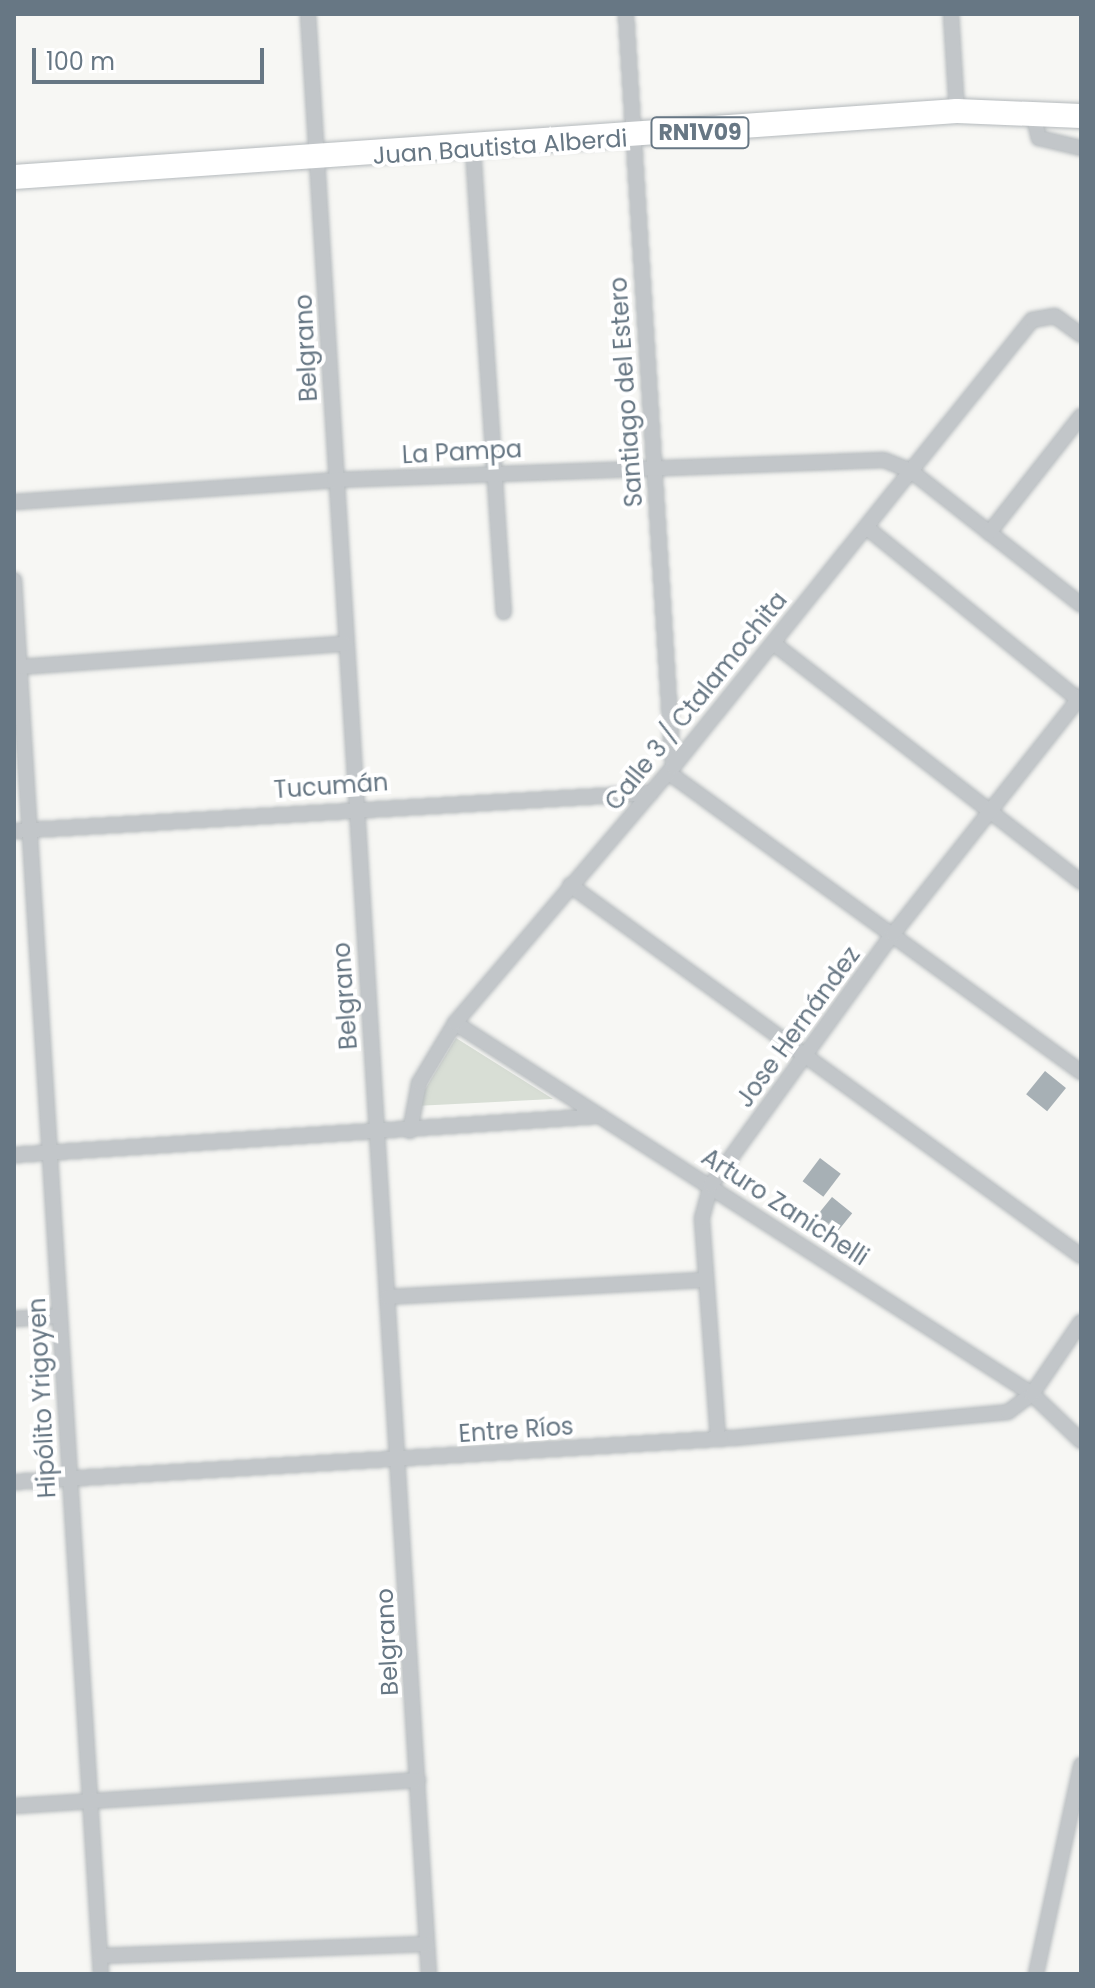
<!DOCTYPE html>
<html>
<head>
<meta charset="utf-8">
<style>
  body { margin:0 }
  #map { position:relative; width:1095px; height:1988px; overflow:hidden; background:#f7f7f4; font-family:Poppins,sans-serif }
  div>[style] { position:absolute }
  .green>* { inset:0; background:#d8ded5 }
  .building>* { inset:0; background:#a7b0b5; transform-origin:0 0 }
  .roads { filter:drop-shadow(0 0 2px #b5babd) drop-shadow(0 0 2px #b5babd) }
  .street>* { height:14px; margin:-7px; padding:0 7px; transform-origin:7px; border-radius:7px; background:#c2c6c9 }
  .primary>* { height:24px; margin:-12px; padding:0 12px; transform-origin:12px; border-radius:12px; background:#fff }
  span { translate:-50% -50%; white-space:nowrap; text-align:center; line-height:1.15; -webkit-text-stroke:8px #fff; paint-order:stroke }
  .shield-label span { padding:2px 6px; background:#fff; border:2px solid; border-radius:6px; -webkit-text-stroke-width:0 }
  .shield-label { font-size:22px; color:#677784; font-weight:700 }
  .street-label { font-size:24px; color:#677784 }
  .frame { position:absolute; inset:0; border:16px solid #677784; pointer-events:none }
  .scale { position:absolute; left:32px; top:48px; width:232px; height:36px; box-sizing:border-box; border:4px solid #677784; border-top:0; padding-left:10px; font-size:24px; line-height:28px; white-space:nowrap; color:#677784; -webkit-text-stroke:6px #fff; paint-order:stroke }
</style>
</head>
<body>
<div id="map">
  <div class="green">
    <i style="clip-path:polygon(456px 1038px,553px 1099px,415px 1106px)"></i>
  </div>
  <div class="building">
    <i style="left:1045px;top:1071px;width:27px;height:30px;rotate:39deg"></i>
    <i style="left:820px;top:1158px;width:26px;height:29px;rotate:37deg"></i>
    <i style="left:832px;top:1197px;width:26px;height:31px;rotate:39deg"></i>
  </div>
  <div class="roads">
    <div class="street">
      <i style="left:308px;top:14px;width:1964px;rotate:86.47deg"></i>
      <i style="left:626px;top:14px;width:754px;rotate:86.43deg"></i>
      <i style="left:951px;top:14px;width:97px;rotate:86.5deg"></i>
      <i style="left:1033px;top:113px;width:26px;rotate:77deg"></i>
      <i style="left:1039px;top:138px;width:43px;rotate:13.4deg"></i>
      <i style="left:473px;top:149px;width:464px;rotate:86.2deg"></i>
      <i style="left:14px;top:502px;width:321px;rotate:-3.9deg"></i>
      <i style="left:334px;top:480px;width:550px;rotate:-2.08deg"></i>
      <i style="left:884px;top:460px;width:29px;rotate:22deg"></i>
      <i style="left:911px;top:471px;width:216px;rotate:38.2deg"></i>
      <i style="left:866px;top:527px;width:277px;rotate:39.1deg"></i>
      <i style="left:989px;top:533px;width:149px;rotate:-51.8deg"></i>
      <i style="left:14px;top:580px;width:1397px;rotate:86.43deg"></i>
      <i style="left:773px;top:643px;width:390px;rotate:37.8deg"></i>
      <i style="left:20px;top:667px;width:325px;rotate:-4.1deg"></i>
      <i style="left:669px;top:773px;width:509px;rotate:35.97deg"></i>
      <i style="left:14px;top:831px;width:638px;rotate:-3.41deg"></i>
      <i style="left:570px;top:885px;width:631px;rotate:35.98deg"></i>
      <i style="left:455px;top:1023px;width:686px;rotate:32.74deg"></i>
      <i style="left:1032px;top:1394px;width:68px;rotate:43.8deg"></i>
      <i style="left:410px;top:1131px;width:49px;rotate:-79.4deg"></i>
      <i style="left:419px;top:1083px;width:70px;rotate:-59deg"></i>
      <i style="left:455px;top:1023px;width:336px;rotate:-49.6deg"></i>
      <i style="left:673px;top:767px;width:573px;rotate:-51.23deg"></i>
      <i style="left:1032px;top:320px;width:23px;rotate:-10deg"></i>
      <i style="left:1055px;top:316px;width:32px;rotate:36deg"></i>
      <i style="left:14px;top:1155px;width:587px;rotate:-3.81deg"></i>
      <i style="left:387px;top:1297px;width:318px;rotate:-3.1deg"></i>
      <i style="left:14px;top:1319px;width:45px;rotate:-3.8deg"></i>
      <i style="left:718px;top:1438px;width:221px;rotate:-94.2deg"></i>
      <i style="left:702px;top:1218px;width:34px;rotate:-75deg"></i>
      <i style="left:711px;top:1185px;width:310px;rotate:-54.1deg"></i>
      <i style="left:893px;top:934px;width:303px;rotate:-51.7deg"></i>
      <i style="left:14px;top:1482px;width:721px;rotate:-3.5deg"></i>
      <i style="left:734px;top:1438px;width:275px;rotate:-5.4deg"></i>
      <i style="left:1008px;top:1412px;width:30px;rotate:-37deg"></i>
      <i style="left:1032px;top:1394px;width:87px;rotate:-55.8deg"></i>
      <i style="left:14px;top:1806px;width:405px;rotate:-3.7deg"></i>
      <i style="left:100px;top:1956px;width:327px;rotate:-2.1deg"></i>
      <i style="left:1036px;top:1974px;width:214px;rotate:-77.8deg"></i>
    </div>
    <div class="primary">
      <i style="left:14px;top:177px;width:945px;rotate:-4deg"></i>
      <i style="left:957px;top:111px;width:124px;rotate:2.3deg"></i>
    </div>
  </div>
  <div class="shield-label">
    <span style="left:700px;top:133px">RN1V09</span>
  </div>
  <div class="street-label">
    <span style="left:500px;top:147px;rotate:-4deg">Juan Bautista Alberdi</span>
    <span style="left:306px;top:348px;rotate:-93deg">Belgrano</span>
    <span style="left:626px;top:392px;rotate:-94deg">Santiago del Estero</span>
    <span style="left:462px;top:452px;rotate:-3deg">La Pampa</span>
    <span style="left:696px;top:701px;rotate:-51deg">Calle 3 / Ctalamochita</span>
    <span style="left:331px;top:786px;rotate:-4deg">Tucumán</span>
    <span style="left:345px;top:996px;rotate:-94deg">Belgrano</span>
    <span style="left:798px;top:1027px;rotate:-54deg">Jose Hernández</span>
    <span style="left:785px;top:1207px;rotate:33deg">Arturo Zanichelli</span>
    <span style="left:42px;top:1398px;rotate:-93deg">Hipólito Yrigoyen</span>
    <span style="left:516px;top:1430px;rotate:-4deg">Entre Ríos</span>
    <span style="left:387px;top:1642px;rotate:-93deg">Belgrano</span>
  </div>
  <div class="frame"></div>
  <div class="scale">100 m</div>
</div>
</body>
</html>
